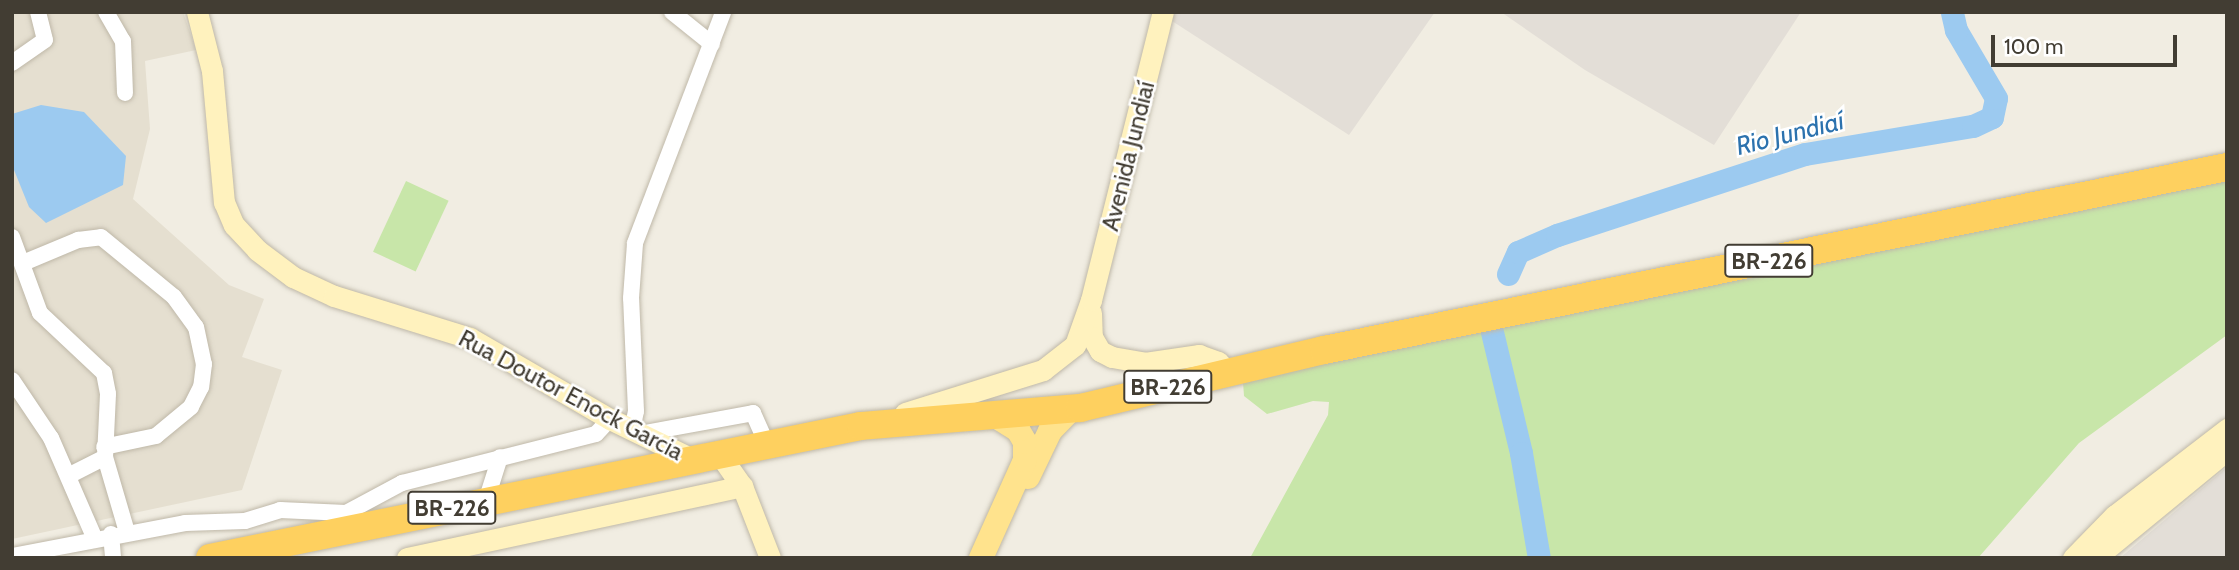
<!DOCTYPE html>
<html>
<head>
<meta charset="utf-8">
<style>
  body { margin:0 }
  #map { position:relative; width:2239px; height:570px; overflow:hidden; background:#f1ede2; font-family:Cabin,sans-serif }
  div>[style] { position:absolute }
  .residential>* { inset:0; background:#e5dfd0 }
  .industrial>* { inset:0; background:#e3ded7 }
  .green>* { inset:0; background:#c8e6a9; transform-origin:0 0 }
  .water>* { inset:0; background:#9ccaf0 }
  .river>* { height:23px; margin:-11.5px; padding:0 11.5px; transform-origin:11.5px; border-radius:11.5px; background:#9ccaf0 }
  .roads { filter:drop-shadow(0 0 2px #bfb8a8) drop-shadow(0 0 2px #bfb8a8) }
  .street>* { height:16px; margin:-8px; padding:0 8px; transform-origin:8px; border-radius:8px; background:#fff }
  .secondary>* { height:21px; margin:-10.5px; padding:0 10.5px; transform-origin:10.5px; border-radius:10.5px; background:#fff2be }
  .primary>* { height:24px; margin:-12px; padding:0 12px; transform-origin:12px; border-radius:12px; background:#ffe38d }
  .highway>* { height:28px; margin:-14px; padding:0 14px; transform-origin:14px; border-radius:14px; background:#fed05f }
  span { translate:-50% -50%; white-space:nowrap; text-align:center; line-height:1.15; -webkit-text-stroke:5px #fff; paint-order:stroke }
  .shield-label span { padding:2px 5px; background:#fff; border:2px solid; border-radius:5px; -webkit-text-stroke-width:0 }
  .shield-label { font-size:23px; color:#423d33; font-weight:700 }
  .street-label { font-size:24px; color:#423d33 }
  .water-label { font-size:26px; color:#2c72ae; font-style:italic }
  .frame { position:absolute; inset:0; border:14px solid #423d33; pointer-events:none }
  .scale { position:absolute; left:1991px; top:35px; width:186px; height:32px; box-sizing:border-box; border:4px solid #423d33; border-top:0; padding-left:9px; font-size:21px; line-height:24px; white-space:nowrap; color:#423d33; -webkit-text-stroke:5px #fff; paint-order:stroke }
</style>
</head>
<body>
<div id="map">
  <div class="residential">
    <i style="clip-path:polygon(12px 12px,183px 12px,196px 50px,145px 61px,150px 129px,133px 199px,229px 285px,264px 299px,242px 357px,282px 370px,242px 490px,12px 539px)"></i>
  </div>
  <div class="industrial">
    <i style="clip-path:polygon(1175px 12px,1435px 12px,1349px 135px,1172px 21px)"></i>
    <i style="clip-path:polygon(1501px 12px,1801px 12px,1714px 145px,1585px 70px)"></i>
    <i style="clip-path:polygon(2227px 467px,2227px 558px,2120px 558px)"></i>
  </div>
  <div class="green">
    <i style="clip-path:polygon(2227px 159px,2227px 335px,2079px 443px,1978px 558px,1250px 558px,1328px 415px,1329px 402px,1313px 401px,1267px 414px,1244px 396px,1243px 382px)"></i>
    <i style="left:406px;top:181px;width:47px;height:78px;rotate:25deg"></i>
  </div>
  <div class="water">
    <i style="clip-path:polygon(41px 105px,84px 112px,126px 156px,123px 185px,46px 223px,29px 207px,12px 165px,12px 114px)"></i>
  </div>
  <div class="river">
    <i style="left:1508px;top:274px;width:24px;rotate:-66deg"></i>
    <i style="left:1518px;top:252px;width:43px;rotate:-23.6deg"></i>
    <i style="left:1557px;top:235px;width:261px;rotate:-18.1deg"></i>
    <i style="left:1805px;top:154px;width:170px;rotate:-9.5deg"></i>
    <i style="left:1973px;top:126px;width:21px;rotate:-25deg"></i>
    <i style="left:1992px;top:117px;width:19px;rotate:-78deg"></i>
    <i style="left:1996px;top:98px;width:79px;rotate:-120.5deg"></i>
    <i style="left:1956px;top:30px;width:18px;rotate:-103deg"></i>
    <i style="left:1492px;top:332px;width:124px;rotate:76.5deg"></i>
    <i style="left:1521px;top:453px;width:107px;rotate:80.3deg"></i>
  </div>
  <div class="roads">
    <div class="street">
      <i style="left:106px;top:12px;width:34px;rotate:60deg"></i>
      <i style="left:123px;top:41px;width:52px;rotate:87.8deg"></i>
      <i style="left:672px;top:12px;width:51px;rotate:38.7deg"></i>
      <i style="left:12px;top:63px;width:40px;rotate:-34.9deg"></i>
      <i style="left:45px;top:40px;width:29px;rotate:-104deg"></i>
      <i style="left:12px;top:237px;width:81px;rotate:69.8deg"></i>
      <i style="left:40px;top:313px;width:88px;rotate:43.2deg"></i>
      <i style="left:104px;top:373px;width:21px;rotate:79deg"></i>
      <i style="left:108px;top:394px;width:63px;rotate:92.7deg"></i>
      <i style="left:105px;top:457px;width:78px;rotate:73.7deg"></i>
      <i style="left:23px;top:263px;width:60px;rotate:-22.7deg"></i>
      <i style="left:78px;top:240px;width:23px;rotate:-7deg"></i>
      <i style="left:101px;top:237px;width:94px;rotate:39.4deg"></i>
      <i style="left:174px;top:297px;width:37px;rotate:54deg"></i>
      <i style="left:196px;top:327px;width:38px;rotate:78deg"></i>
      <i style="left:204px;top:364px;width:23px;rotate:97deg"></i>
      <i style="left:201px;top:387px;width:22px;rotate:117deg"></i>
      <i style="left:191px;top:407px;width:45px;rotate:140.4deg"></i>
      <i style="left:156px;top:436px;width:53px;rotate:168.1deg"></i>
      <i style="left:12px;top:380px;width:70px;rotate:56.1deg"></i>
      <i style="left:51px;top:438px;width:108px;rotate:66.5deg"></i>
      <i style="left:632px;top:430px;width:19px;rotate:-78deg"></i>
      <i style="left:636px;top:411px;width:113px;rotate:-92.5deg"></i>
      <i style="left:631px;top:298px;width:55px;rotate:-85.8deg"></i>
      <i style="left:635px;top:243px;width:247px;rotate:-69.1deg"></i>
      <i style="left:639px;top:434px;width:116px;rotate:-10.4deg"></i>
      <i style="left:753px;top:413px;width:35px;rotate:66deg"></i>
      <i style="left:70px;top:475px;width:39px;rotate:-27deg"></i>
      <i style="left:486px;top:501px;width:46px;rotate:-72.3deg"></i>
      <i style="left:111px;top:534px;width:24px;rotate:85deg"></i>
      <i style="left:12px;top:556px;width:176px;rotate:-10.8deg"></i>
      <i style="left:185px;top:523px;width:60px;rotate:-1.9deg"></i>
      <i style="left:245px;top:521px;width:37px;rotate:-17deg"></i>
      <i style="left:280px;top:510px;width:66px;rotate:2.6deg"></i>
      <i style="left:346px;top:513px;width:64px;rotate:-28.2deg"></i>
      <i style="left:402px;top:483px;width:200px;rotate:-14.2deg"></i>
      <i style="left:596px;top:434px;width:21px;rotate:-47deg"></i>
    </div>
    <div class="secondary">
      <i style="left:197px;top:12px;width:61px;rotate:75.7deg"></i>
      <i style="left:212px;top:71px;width:132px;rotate:84.8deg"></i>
      <i style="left:224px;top:202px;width:25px;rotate:67deg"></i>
      <i style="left:234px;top:225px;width:34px;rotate:47deg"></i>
      <i style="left:257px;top:250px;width:45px;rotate:36.9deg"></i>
      <i style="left:293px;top:277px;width:45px;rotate:24.9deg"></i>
      <i style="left:334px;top:296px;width:142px;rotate:17.2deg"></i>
      <i style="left:470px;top:338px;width:162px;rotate:30.1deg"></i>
      <i style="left:610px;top:419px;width:93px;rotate:26deg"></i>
      <i style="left:1091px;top:313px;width:24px;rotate:88deg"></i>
      <i style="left:1092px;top:337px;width:16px;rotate:60deg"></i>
      <i style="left:1100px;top:351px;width:13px;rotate:27deg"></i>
      <i style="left:1112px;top:357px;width:34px;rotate:10deg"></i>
      <i style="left:1145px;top:363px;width:55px;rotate:-8.4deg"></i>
      <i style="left:1199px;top:355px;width:20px;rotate:20deg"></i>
      <i style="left:1218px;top:362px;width:14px;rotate:45deg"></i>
      <i style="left:905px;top:413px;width:145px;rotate:-17.3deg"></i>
      <i style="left:1043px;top:370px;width:41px;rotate:-38deg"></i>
      <i style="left:1075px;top:345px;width:48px;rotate:-70.4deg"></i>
      <i style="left:1091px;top:300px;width:297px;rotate:-76deg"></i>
      <i style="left:720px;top:455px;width:38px;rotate:55deg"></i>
      <i style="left:742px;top:486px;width:77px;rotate:68.7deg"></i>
      <i style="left:407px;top:558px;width:343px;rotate:-12.1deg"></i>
      <i style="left:2073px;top:558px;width:59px;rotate:-45.7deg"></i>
      <i style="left:2114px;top:516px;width:143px;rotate:-37.6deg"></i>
      <i style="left:2095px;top:558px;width:171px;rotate:-39.3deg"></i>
    </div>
    <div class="primary">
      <i style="left:1028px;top:477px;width:51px;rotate:-64.4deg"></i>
      <i style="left:1050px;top:431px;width:29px;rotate:-46deg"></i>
      <i style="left:981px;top:558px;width:107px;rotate:-65.8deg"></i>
      <i style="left:1025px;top:460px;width:18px;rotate:-90deg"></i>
      <i style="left:1025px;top:442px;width:14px;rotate:-120deg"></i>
      <i style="left:1018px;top:430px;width:25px;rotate:-148deg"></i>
    </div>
    <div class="highway">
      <i style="left:210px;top:558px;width:664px;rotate:-11.46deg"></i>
      <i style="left:861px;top:426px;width:220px;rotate:-4.7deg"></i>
      <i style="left:1080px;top:408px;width:251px;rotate:-13.4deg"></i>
      <i style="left:1324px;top:350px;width:921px;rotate:-11.46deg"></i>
    </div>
  </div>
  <div class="shield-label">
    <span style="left:1769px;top:261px">BR-226</span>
    <span style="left:1168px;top:387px">BR-226</span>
    <span style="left:452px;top:508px">BR-226</span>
  </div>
  <div class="street-label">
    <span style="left:1128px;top:156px;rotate:-76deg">Avenida Jundiaí</span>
    <span style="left:571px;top:395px;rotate:28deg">Rua Doutor Enock Garcia</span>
  </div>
  <div class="water-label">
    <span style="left:1790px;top:134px;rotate:-14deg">Rio Jundiaí</span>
  </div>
  <div class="frame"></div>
  <div class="scale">100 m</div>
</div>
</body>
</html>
